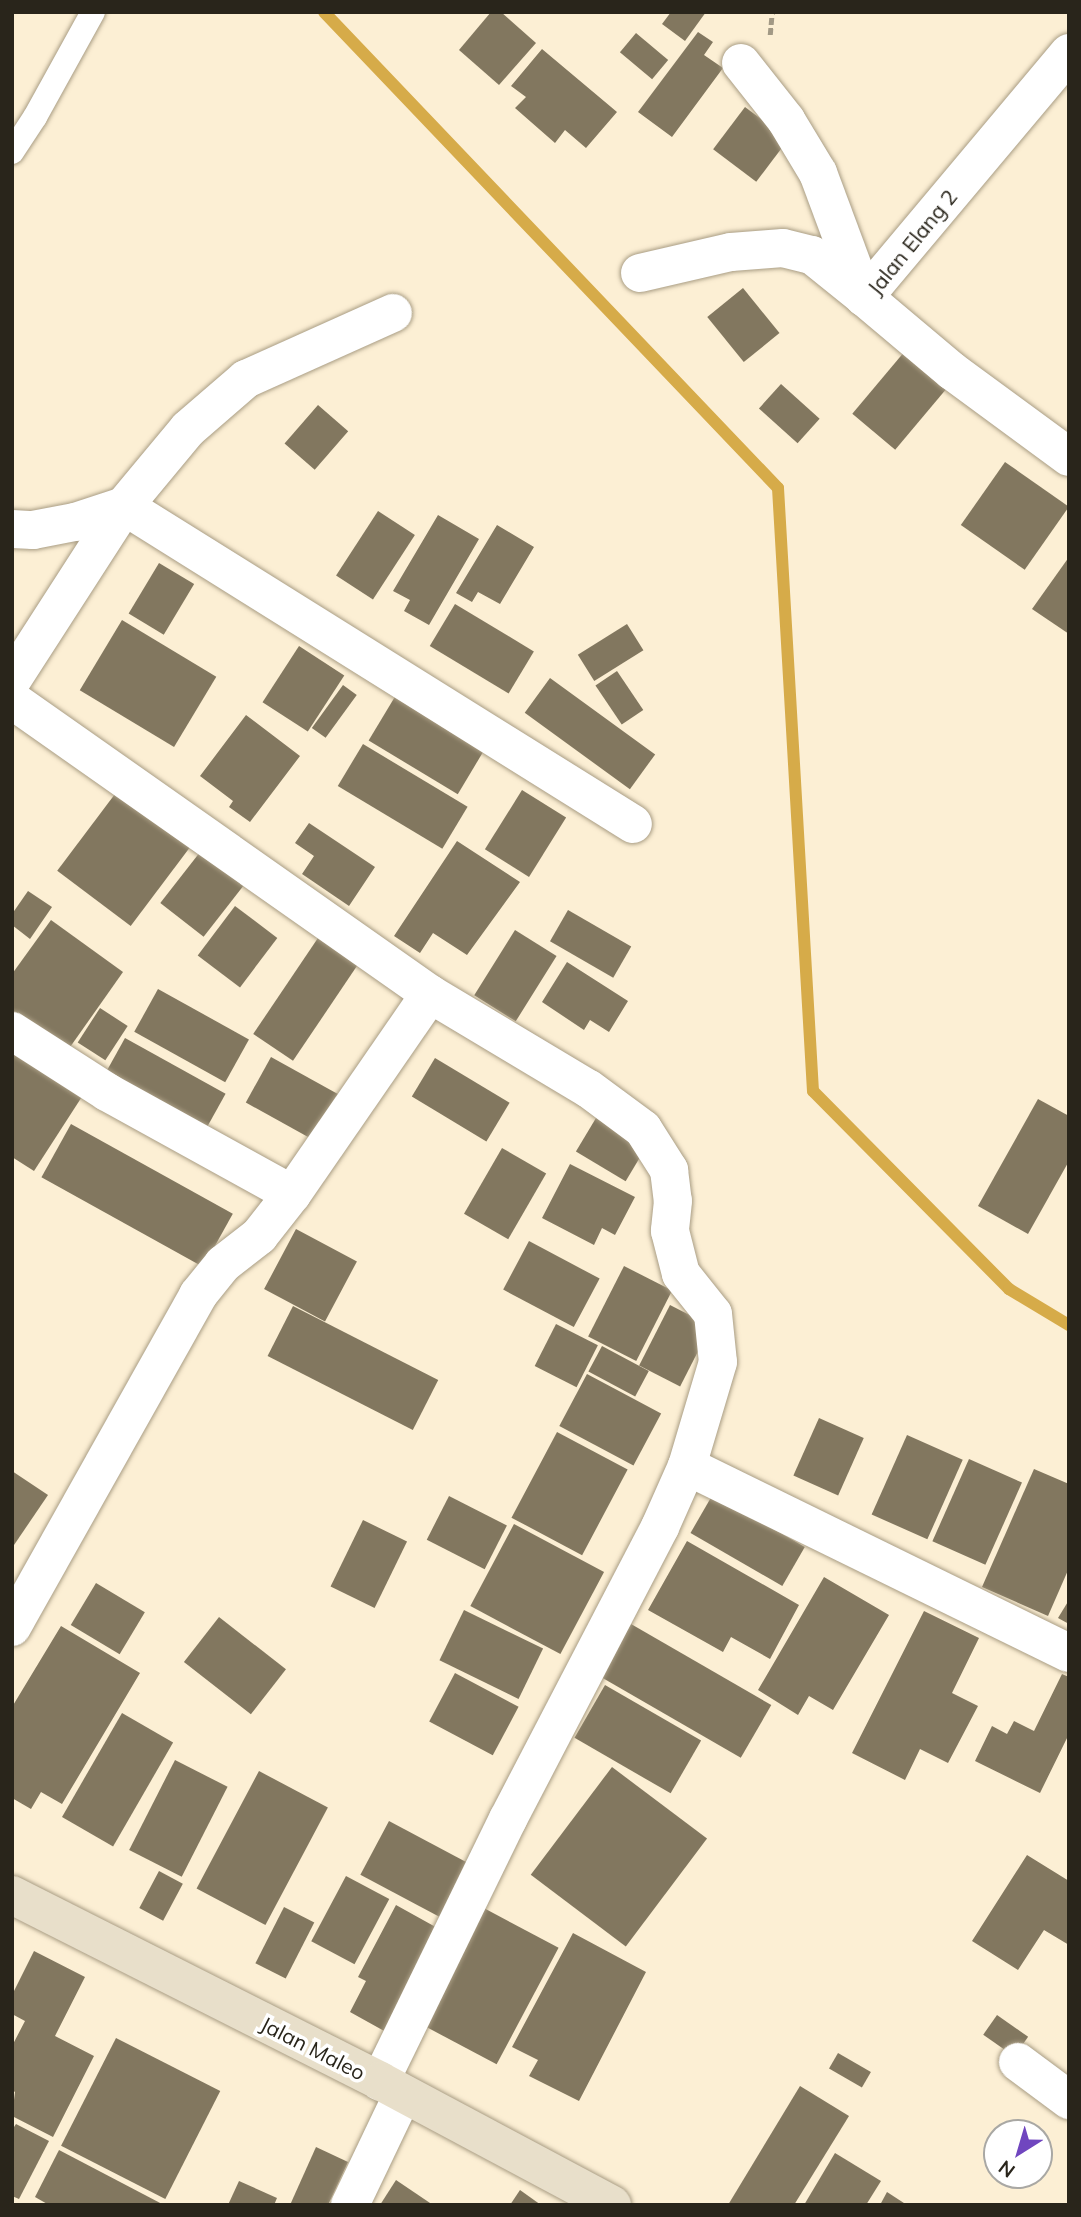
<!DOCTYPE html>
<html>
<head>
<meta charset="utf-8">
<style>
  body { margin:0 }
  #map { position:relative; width:1081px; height:2217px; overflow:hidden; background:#fcefd4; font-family:Mulish,sans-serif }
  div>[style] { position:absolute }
  .stream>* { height:12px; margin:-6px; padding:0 6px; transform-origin:6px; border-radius:6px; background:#d6ab49 }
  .building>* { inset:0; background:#82775f; transform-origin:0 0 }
  .path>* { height:4.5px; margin-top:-2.25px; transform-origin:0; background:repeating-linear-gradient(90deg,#a29985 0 7px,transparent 0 10.5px) }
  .roads { filter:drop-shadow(0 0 2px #a99d84) drop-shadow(0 0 2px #a99d84) }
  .lane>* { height:24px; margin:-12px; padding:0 12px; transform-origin:12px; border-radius:12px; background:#fff }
  .street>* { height:38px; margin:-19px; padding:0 19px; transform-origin:19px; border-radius:19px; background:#fff }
  .secondary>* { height:38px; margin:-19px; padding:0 19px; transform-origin:19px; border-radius:19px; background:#e8dfca }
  span { translate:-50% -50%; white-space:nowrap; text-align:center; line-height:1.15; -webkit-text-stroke:7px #fff; paint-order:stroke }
  .street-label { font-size:21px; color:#29251b }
  .frame { position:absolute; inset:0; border:14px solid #29251b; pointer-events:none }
  .north { position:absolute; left:983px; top:2119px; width:70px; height:70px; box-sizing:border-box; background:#fff; border:2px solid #a9a8a4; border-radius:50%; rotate:217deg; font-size:19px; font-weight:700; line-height:28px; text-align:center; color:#29251b }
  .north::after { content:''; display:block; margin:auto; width:24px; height:32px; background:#7046bf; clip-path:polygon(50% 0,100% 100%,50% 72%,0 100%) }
</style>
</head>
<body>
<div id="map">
  <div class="stream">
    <i style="left:324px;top:12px;width:658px;rotate:46.36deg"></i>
    <i style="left:778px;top:488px;width:604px;rotate:86.68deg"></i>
    <i style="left:813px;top:1091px;width:279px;rotate:45.3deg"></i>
    <i style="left:1009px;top:1289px;width:70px;rotate:31deg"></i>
  </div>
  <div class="building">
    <i style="clip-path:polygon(491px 12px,501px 12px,536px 43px,499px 85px,459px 50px)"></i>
    <i style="clip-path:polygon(671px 12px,706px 12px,685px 41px,662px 24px)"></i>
    <i style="clip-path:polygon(698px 32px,713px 42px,704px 55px,723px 68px,672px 137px,638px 112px)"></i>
    <i style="left:636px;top:33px;width:42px;height:25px;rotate:40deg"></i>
    <i style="clip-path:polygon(542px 49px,617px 112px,586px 148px,565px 130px,555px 143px,515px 108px,526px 97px,511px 86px)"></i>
    <i style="left:745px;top:107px;width:54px;height:53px;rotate:37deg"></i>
    <i style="left:743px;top:288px;width:58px;height:46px;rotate:51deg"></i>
    <i style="left:905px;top:351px;width:56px;height:82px;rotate:40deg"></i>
    <i style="left:781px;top:384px;width:52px;height:33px;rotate:42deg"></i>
    <i style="left:318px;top:405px;width:40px;height:51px;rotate:41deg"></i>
    <i style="left:1005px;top:462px;width:78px;height:77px;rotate:35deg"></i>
    <i style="left:378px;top:511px;width:44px;height:77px;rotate:33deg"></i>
    <i style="clip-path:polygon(438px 515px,479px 539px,429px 625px,404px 611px,410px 600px,393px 591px)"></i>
    <i style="clip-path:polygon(497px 525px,534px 547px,500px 604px,478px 592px,472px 602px,456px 593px)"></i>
    <i style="clip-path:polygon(1069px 557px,1069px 634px,1032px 609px)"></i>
    <i style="left:159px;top:563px;width:41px;height:59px;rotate:31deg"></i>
    <i style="left:455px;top:604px;width:92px;height:49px;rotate:31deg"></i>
    <i style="left:122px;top:620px;width:110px;height:82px;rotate:31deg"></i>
    <i style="left:627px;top:624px;width:31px;height:58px;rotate:58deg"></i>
    <i style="left:299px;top:646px;width:54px;height:67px;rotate:33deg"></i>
    <i style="left:617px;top:671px;width:47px;height:26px;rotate:56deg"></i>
    <i style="left:550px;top:678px;width:130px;height:43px;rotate:36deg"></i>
    <i style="left:343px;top:685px;width:17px;height:53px;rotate:36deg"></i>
    <i style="left:399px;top:690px;width:104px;height:59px;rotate:31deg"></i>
    <i style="clip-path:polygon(246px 715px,300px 756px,250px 822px,229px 807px,233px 801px,200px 776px)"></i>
    <i style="left:363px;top:744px;width:122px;height:49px;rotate:31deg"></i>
    <i style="left:118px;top:790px;width:92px;height:101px;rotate:37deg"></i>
    <i style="left:522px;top:790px;width:52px;height:70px;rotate:32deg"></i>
    <i style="clip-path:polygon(309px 823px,375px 867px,349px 906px,302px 874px,314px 856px,295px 843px)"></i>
    <i style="clip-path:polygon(457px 841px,520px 882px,467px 955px,433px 933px,420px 953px,394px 936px)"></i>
    <i style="left:204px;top:847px;width:55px;height:71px;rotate:38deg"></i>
    <i style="clip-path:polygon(28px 891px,52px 907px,30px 939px,12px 925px,12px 914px)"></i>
    <i style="left:235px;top:906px;width:53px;height:62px;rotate:37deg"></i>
    <i style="left:568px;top:910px;width:73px;height:36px;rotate:30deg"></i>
    <i style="clip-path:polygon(51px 920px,123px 972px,68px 1050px,12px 1010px,12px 974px)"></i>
    <i style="left:515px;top:930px;width:49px;height:77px;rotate:32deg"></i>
    <i style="left:322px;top:932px;width:48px;height:123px;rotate:34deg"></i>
    <i style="clip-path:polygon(567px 962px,628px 1001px,609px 1032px,590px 1020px,584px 1030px,542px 1002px)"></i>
    <i style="left:158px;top:989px;width:104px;height:49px;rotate:29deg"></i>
    <i style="left:100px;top:1008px;width:33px;height:41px;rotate:33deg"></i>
    <i style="left:125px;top:1038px;width:115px;height:43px;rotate:29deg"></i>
    <i style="clip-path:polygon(12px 1045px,85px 1092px,34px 1171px,12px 1157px)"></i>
    <i style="left:271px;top:1057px;width:81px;height:52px;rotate:29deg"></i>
    <i style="left:435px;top:1058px;width:87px;height:45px;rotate:31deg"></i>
    <i style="clip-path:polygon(1038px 1099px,1069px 1116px,1069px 1161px,1028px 1234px,978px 1206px)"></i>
    <i style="left:596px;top:1118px;width:58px;height:39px;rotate:31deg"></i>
    <i style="left:71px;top:1124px;width:185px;height:61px;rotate:29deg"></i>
    <i style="left:502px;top:1148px;width:51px;height:76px;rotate:30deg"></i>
    <i style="clip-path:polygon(570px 1164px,635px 1197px,615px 1235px,602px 1228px,594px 1245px,542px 1218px)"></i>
    <i style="left:296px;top:1229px;width:69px;height:68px;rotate:28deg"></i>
    <i style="left:529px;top:1241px;width:80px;height:55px;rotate:28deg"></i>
    <i style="left:624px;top:1266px;width:54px;height:79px;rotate:27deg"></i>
    <i style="left:670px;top:1305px;width:46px;height:68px;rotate:27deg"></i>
    <i style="left:293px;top:1306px;width:163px;height:56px;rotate:27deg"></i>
    <i style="left:556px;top:1324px;width:47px;height:47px;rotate:27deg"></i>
    <i style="left:602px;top:1346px;width:53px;height:29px;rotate:28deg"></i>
    <i style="left:587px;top:1374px;width:84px;height:59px;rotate:28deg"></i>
    <i style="left:819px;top:1418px;width:49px;height:63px;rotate:24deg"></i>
    <i style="left:557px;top:1432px;width:80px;height:97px;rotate:28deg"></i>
    <i style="left:907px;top:1435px;width:61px;height:87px;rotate:24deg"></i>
    <i style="left:969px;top:1459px;width:58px;height:90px;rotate:24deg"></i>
    <i style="clip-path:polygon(1034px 1469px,1069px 1484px,1069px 1568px,1048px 1616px,982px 1587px)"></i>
    <i style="clip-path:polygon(12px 1471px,48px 1495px,12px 1548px)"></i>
    <i style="left:713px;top:1494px;width:106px;height:45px;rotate:30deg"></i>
    <i style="left:449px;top:1496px;width:65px;height:49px;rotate:27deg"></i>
    <i style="left:363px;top:1520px;width:49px;height:74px;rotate:26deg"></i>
    <i style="left:514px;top:1524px;width:102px;height:93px;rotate:28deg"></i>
    <i style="clip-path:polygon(687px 1541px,799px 1605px,770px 1659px,731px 1637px,723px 1652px,648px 1610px)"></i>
    <i style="clip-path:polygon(824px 1577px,889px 1615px,833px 1710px,809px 1696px,798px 1715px,758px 1690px)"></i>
    <i style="left:96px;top:1583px;width:57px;height:49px;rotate:31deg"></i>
    <i style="clip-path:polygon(1069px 1600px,1069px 1624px,1058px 1618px)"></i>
    <i style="left:464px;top:1610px;width:88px;height:56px;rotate:26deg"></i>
    <i style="clip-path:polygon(924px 1611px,979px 1638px,952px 1693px,978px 1706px,948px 1763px,920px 1749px,905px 1780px,852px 1753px)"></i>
    <i style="left:219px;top:1617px;width:85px;height:57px;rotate:38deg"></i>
    <i style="left:631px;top:1624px;width:162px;height:61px;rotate:30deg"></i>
    <i style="clip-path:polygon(61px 1626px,140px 1673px,62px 1804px,41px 1792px,31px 1809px,12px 1798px,12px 1707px)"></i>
    <i style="left:455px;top:1673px;width:72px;height:55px;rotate:28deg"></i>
    <i style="clip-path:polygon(1062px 1674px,1069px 1677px,1069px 1734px,1040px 1793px,975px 1761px,992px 1726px,1007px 1734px,1014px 1721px,1034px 1731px)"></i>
    <i style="left:605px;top:1685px;width:111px;height:61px;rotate:30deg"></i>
    <i style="left:122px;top:1713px;width:59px;height:120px;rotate:30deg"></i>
    <i style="left:175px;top:1760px;width:59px;height:101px;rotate:27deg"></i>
    <i style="left:612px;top:1767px;width:119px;height:135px;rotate:37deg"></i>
    <i style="left:259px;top:1771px;width:78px;height:133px;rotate:28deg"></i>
    <i style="left:389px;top:1821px;width:91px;height:61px;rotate:28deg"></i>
    <i style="clip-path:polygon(1027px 1855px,1069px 1881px,1069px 1945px,1044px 1930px,1018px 1970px,972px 1941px)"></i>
    <i style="left:159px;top:1871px;width:27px;height:42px;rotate:28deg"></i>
    <i style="left:346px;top:1876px;width:49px;height:74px;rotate:28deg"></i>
    <i style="clip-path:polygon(396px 1905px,441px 1930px,386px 2032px,350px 2012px,366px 1981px,358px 1977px)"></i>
    <i style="left:480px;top:1906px;width:89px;height:132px;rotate:28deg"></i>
    <i style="left:284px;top:1907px;width:34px;height:63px;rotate:27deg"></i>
    <i style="clip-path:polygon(573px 1933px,646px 1972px,579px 2101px,529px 2076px,538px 2060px,512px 2047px)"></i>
    <i style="clip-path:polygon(34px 1951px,85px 1977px,55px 2036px,94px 2056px,53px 2137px,12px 2116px,15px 2092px,12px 2090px,12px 2046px,25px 2021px,12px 2014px,12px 1995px)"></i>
    <i style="left:997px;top:2015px;width:38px;height:24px;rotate:35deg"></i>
    <i style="left:116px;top:2038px;width:117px;height:121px;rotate:27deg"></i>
    <i style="left:838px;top:2053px;width:38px;height:18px;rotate:30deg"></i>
    <i style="clip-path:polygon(800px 2086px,849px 2116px,794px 2205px,728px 2205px)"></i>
    <i style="clip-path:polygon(16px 2124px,49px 2141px,19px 2199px,12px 2196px,12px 2130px)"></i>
    <i style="clip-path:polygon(316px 2147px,348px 2162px,328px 2205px,290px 2205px)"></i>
    <i style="clip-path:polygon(59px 2150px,164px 2205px,49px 2205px,35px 2197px)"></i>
    <i style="clip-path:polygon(835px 2153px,881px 2181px,866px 2205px,804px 2205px)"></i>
    <i style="clip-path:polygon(396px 2180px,433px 2205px,380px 2205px)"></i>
    <i style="clip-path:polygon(239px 2181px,277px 2198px,274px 2205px,228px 2205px)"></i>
    <i style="clip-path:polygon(520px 2190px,541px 2205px,510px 2205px)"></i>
    <i style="clip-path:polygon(887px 2192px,907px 2205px,880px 2205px)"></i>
  </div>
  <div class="path">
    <i style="left:770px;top:35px;width:23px;rotate:-85deg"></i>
  </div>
  <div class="roads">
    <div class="lane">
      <i style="left:12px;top:152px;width:42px;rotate:-56.7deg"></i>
      <i style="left:35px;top:117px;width:120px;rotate:-61.1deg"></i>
    </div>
    <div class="street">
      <i style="left:1069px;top:53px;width:319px;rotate:130deg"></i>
      <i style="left:864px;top:297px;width:115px;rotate:40.1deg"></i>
      <i style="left:952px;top:371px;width:145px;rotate:36.3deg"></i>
      <i style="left:741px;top:63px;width:73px;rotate:51.7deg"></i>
      <i style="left:786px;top:120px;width:62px;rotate:58.9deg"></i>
      <i style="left:818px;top:173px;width:132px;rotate:69.6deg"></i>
      <i style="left:640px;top:273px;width:93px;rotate:-13deg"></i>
      <i style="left:731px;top:252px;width:52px;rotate:-4.4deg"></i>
      <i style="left:783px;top:248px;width:30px;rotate:14deg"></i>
      <i style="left:812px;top:255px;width:67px;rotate:38.9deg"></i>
      <i style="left:12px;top:529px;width:21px;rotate:3deg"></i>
      <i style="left:33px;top:530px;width:43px;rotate:-10.8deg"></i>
      <i style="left:75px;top:522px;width:52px;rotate:-18.1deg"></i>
      <i style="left:124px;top:506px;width:600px;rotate:32deg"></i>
      <i style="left:12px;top:680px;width:207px;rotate:-57.2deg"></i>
      <i style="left:124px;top:506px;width:100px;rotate:-50.3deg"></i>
      <i style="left:188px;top:429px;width:77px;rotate:-40.8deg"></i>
      <i style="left:246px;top:379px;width:161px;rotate:-24.2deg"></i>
      <i style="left:12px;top:700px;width:511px;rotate:35.12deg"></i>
      <i style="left:430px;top:994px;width:185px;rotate:30.9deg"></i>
      <i style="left:589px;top:1089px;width:67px;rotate:36.5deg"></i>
      <i style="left:643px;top:1129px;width:49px;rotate:57.6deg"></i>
      <i style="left:669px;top:1170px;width:31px;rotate:83deg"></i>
      <i style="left:673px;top:1201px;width:30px;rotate:96deg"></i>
      <i style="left:670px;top:1231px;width:44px;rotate:75.7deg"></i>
      <i style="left:681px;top:1274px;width:51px;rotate:51.3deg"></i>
      <i style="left:713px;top:1314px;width:48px;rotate:84.1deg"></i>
      <i style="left:718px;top:1362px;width:109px;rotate:106.6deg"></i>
      <i style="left:687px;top:1466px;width:67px;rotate:113.9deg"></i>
      <i style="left:660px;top:1527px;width:329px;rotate:117.5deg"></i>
      <i style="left:508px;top:1819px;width:292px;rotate:116deg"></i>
      <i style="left:12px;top:1031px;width:113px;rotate:32.7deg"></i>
      <i style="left:107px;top:1092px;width:211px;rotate:28.9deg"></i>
      <i style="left:687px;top:1466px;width:425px;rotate:26.1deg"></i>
      <i style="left:12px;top:1627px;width:381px;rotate:-60.7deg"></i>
      <i style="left:198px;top:1295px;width:40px;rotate:-51deg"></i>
      <i style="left:223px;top:1264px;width:46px;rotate:-37.9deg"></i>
      <i style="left:259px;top:1236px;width:53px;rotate:-51.8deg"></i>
      <i style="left:292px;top:1194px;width:243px;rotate:-55.4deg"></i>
      <i style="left:1018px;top:2062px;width:64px;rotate:36.7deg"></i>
      <i style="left:350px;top:2205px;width:123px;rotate:-64.5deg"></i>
    </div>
    <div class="secondary">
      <i style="left:12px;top:1895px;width:412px;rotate:26.8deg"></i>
      <i style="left:380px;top:2081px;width:263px;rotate:28.1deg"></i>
    </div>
  </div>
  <div class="street-label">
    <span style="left:912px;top:242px;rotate:-51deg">Jalan Elang 2</span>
    <span style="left:313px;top:2048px;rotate:27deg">Jalan Maleo</span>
  </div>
  <div class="frame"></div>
  <div class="north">N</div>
</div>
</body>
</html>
